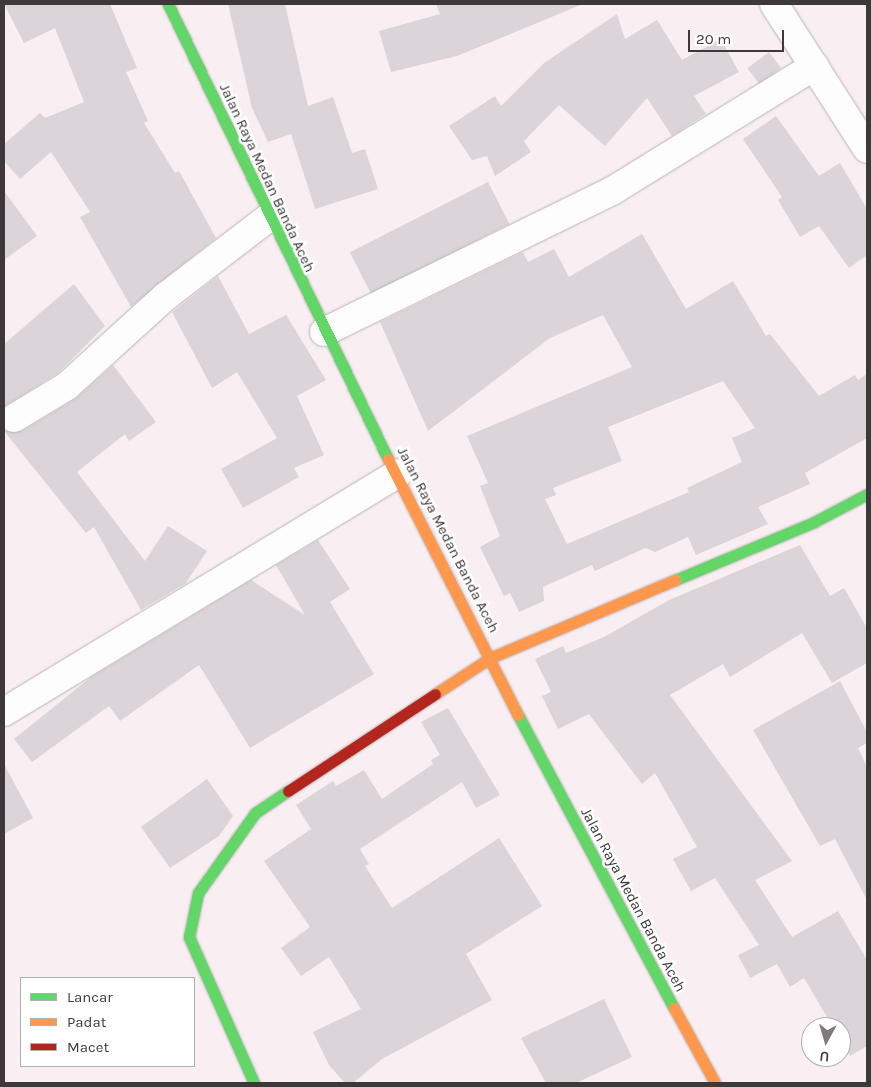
<!DOCTYPE html>
<html>
<head>
<meta charset="utf-8">
<style>
  body { margin:0 }
  #map { position:relative; width:871px; height:1087px; overflow:hidden; background:#f9eff2; font-family:Karla,sans-serif }
  div>[style] { position:absolute }
  .building>* { inset:0; background:#dbd4d8; transform-origin:0 0 }
  .roads { filter:drop-shadow(0 0 1px #bab2b5) drop-shadow(0 0 1px #bab2b5) }
  .street>* { height:28px; margin:-14px; padding:0 14px; transform-origin:14px; border-radius:14px; background:#fefdfd }
  .fast>* { height:11px; margin:-5.5px; padding:0 5.5px; transform-origin:5.5px; border-radius:5.5px; background:#63d668 }
  .slow>* { height:11px; margin:-5.5px; padding:0 5.5px; transform-origin:5.5px; border-radius:5.5px; background:#ff974d }
  .jam>* { height:11px; margin:-5.5px; padding:0 5.5px; transform-origin:5.5px; border-radius:5.5px; background:#b3261e }
  span { translate:-50% -50%; white-space:nowrap; text-align:center; line-height:1.15; -webkit-text-stroke:5px #fff; paint-order:stroke }
  .street-label { font-size:15px; color:#3f383a }
  .frame { position:absolute; inset:0; border:5px solid #3f383a; pointer-events:none }
  .legend { position:absolute; left:20px; top:977px; width:175px; height:90px; box-sizing:border-box; background:#fff; border:1px solid #b2afb0; margin:0; padding:6px 9px; list-style:none; font-size:15px; color:#3f383a }
  .legend li { display:flex; align-items:center; gap:10px; height:25px }
  .legend b { width:25px; border:1px solid #b2afb0 }
  .north { position:absolute; left:801px; top:1017px; width:50px; height:50px; box-sizing:border-box; background:#fff; border:1px solid #b2afb0; border-radius:50%; rotate:186deg; font-size:14px; font-weight:700; line-height:20px; text-align:center; color:#3f383a }
  .north::after { content:''; display:block; margin:auto; width:18px; height:22px; background:#80787a; clip-path:polygon(50% 0,100% 100%,50% 72%,0 100%) }
  .scale { position:absolute; left:688px; top:30px; width:96px; height:22px; box-sizing:border-box; border:2px solid #3f383a; border-top:0; padding-left:6px; font-size:15px; line-height:18px; white-space:nowrap; color:#3f383a; -webkit-text-stroke:4px #fff; paint-order:stroke }
</style>
</head>
<body>
<div id="map">
  <div class="building">
    <i style="clip-path:polygon(4px 4px,110px 4px,137px 68px,126px 72px,148px 121px,144px 123px,175px 173px,179px 171px,216px 238px,131px 307px,80px 217px,90px 212px,51px 152px,20px 179px,4px 161px,4px 144px,40px 113px,45px 118px,84px 102px,55px 28px,24px 43px)"></i>
    <i style="clip-path:polygon(228px 4px,285px 4px,308px 106px,333px 97px,352px 153px,365px 149px,378px 189px,315px 209px,291px 134px,268px 142px,252px 108px)"></i>
    <i style="clip-path:polygon(436px 4px,583px 4px,457px 56px,391px 72px,379px 31px,440px 14px)"></i>
    <i style="clip-path:polygon(617px 14px,625px 39px,657px 20px,682px 60px,721px 39px,739px 72px,694px 96px,706px 114px,672px 136px,647px 98px,605px 146px,559px 105px,524px 141px,531px 152px,495px 176px,487px 156px,472px 160px,449px 126px,495px 96px,501px 106px,544px 63px)"></i>
    <i style="left:769px;top:52px;width:20px;height:27px;rotate:53deg"></i>
    <i style="clip-path:polygon(776px 116px,819px 176px,840px 163px,867px 209px,867px 255px,849px 268px,819px 226px,800px 237px,778px 200px,782px 197px,743px 139px)"></i>
    <i style="left:488px;top:182px;width:47px;height:155px;rotate:63deg"></i>
    <i style="clip-path:polygon(4px 191px,37px 236px,4px 260px)"></i>
    <i style="clip-path:polygon(evenodd,642px 234px,686px 309px,733px 281px,766px 336px,770px 334px,819px 396px,855px 375px,858px 380px,867px 374px,867px 438px,805px 473px,810px 484px,758px 507px,768px 524px,696px 555px,688px 537px,655px 552px,645px 548px,595px 571px,592px 565px,543px 587px,544px 601px,519px 612px,510px 593px,504px 596px,480px 547px,500px 536px,480px 486px,488px 483px,467px 436px,632px 367px,603px 315px,550px 338px,428px 431px,380px 322px,523px 252px,528px 262px,554px 249px,569px 277px,642px 234px,723px 381px,755px 428px,732px 438px,742px 462px,687px 488px,689px 492px,567px 544px,545px 499px,556px 495px,553px 488px,622px 461px,608px 427px,723px 381px)"></i>
    <i style="clip-path:polygon(218px 276px,249px 334px,286px 315px,326px 380px,297px 396px,324px 455px,294px 468px,299px 477px,243px 508px,221px 469px,277px 438px,237px 372px,212px 388px,172px 312px)"></i>
    <i style="clip-path:polygon(74px 284px,105px 326px,58px 373px,4px 407px,4px 344px)"></i>
    <i style="clip-path:polygon(113px 365px,156px 422px,129px 441px,125px 434px,77px 472px,145px 561px,168px 526px,207px 551px,186px 583px,141px 610px,94px 527px,86px 533px,4px 431px,22px 431px,75px 399px)"></i>
    <i style="clip-path:polygon(318px 540px,350px 589px,330px 602px,374px 674px,250px 748px,199px 665px,120px 721px,109px 706px,32px 762px,14px 739px,91px 677px,251px 580px,305px 615px,276px 565px)"></i>
    <i style="clip-path:polygon(800px 545px,830px 596px,844px 588px,867px 628px,867px 663px,832px 683px,802px 633px,730px 677px,723px 664px,670px 695px,792px 861px,755px 880px,792px 937px,838px 911px,867px 960px,867px 1046px,850px 1056px,841px 1041px,841px 1027px,833px 1027px,804px 978px,790px 987px,777px 964px,750px 978px,738px 955px,759px 945px,715px 878px,691px 891px,673px 859px,697px 847px,655px 773px,642px 784px,589px 714px,558px 729px,542px 696px,551px 692px,535px 659px,563px 646px,566px 653px,604px 637px,669px 600px)"></i>
    <i style="clip-path:polygon(840px 681px,867px 732px,867px 743px,858px 748px,867px 767px,867px 900px,835px 839px,820px 846px,753px 730px)"></i>
    <i style="clip-path:polygon(448px 708px,500px 795px,476px 808px,462px 782px,360px 849px,369px 864px,365px 866px,392px 908px,499px 838px,542px 906px,466px 954px,492px 1000px,382px 1059px,353px 1083px,345px 1083px,329px 1065px,313px 1032px,361px 1009px,329px 957px,301px 976px,281px 948px,310px 927px,264px 861px,311px 829px,296px 805px,333px 781px,336px 786px,364px 770px,382px 799px,433px 764px,431px 760px,440px 755px,421px 722px)"></i>
    <i style="clip-path:polygon(4px 764px,33px 818px,4px 834px)"></i>
    <i style="clip-path:polygon(207px 779px,233px 816px,219px 836px,170px 868px,141px 827px)"></i>
    <i style="clip-path:polygon(604px 999px,632px 1057px,576px 1083px,546px 1083px,521px 1038px)"></i>
  </div>
  <div class="roads">
    <div class="street">
      <i style="left:774px;top:4px;width:172px;rotate:57.3deg"></i>
      <i style="left:324px;top:332px;width:321px;rotate:-26.1deg"></i>
      <i style="left:612px;top:191px;width:238px;rotate:-31.7deg"></i>
      <i style="left:14px;top:418px;width:62px;rotate:-31.1deg"></i>
      <i style="left:67px;top:386px;width:134px;rotate:-42.3deg"></i>
      <i style="left:166px;top:296px;width:128px;rotate:-37.4deg"></i>
      <i style="left:4px;top:712px;width:461px;rotate:-31.2deg"></i>
    </div>
    <div class="fast">
      <i style="left:168px;top:4px;width:505px;rotate:64.2deg"></i>
      <i style="left:675px;top:580px;width:151px;rotate:-22.6deg"></i>
      <i style="left:814px;top:522px;width:60px;rotate:-27.8deg"></i>
      <i style="left:518px;top:715px;width:332px;rotate:62deg"></i>
      <i style="left:254px;top:1083px;width:160px;rotate:-114deg"></i>
      <i style="left:189px;top:937px;width:45px;rotate:-78.4deg"></i>
      <i style="left:198px;top:893px;width:98px;rotate:-54.5deg"></i>
      <i style="left:255px;top:813px;width:40px;rotate:-34deg"></i>
    </div>
    <div class="slow">
      <i style="left:388px;top:459px;width:287px;rotate:63.1deg"></i>
      <i style="left:435px;top:694px;width:66px;rotate:-33.2deg"></i>
      <i style="left:490px;top:658px;width:201px;rotate:-22.9deg"></i>
      <i style="left:674px;top:1008px;width:85px;rotate:61.3deg"></i>
    </div>
    <div class="jam">
      <i style="left:288px;top:791px;width:176px;rotate:-33.4deg"></i>
    </div>
  </div>
  <div class="street-label">
    <span style="left:267px;top:178px;rotate:65deg">Jalan Raya Medan Banda Aceh</span>
    <span style="left:448px;top:540px;rotate:63deg">Jalan Raya Medan Banda Aceh</span>
    <span style="left:633px;top:900px;rotate:62deg">Jalan Raya Medan Banda Aceh</span>
  </div>
  <div class="frame"></div>
  <ul class="legend">
  <li><b style="height:6px;background:#63d668"></b>Lancar</li>
  <li><b style="height:6px;background:#ff974d"></b>Padat</li>
  <li><b style="height:6px;background:#b3261e"></b>Macet</li>
  </ul>
  <div class="north">U</div>
  <div class="scale">20 m</div>
</div>
</body>
</html>
